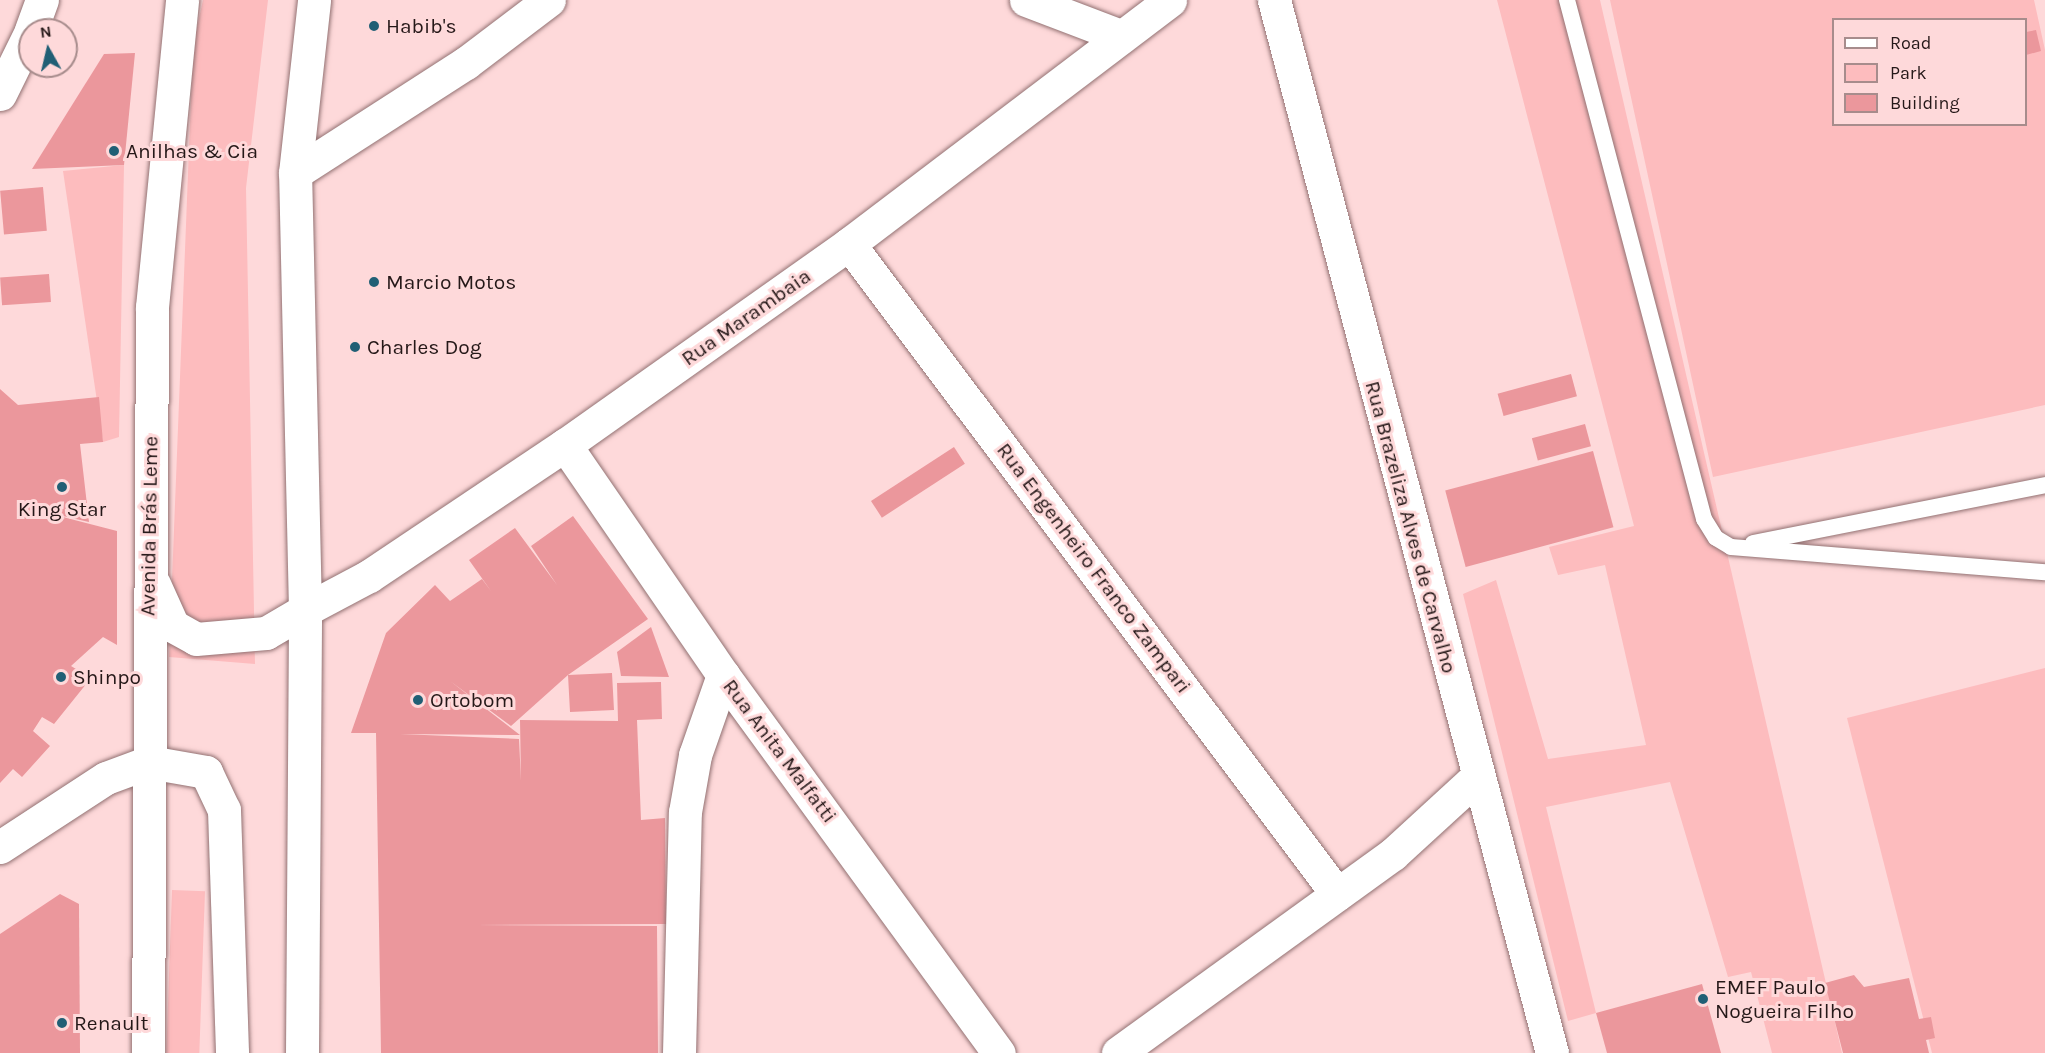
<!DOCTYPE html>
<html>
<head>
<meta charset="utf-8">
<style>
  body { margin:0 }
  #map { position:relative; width:2045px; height:1053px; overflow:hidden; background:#fed9da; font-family:Karla,sans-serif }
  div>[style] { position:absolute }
  .green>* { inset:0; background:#fdbcbe; transform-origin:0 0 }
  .building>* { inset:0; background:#eb979c; transform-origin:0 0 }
  .roads { filter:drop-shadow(0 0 2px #927172) drop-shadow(0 0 2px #927172) }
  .lane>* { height:16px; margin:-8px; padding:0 8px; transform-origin:8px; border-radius:8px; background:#fff }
  .street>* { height:33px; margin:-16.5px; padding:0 16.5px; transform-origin:16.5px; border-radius:16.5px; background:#fff }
  .secondary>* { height:33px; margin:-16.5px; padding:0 16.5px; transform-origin:16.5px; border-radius:16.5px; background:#fff }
  .primary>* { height:33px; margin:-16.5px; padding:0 16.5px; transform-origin:16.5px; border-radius:16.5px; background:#fff }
  .dots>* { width:16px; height:16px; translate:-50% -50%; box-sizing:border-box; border:3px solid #fed9da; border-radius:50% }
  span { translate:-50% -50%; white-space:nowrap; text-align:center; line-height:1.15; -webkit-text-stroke:6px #fed9da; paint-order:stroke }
  .poi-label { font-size:21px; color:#251818 }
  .left { translate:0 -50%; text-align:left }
  .street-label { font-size:21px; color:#251818 }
  .legend { position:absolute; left:1832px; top:18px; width:195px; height:108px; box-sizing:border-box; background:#fed9da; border:2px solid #a78c8c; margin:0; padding:8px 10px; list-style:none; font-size:18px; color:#251818 }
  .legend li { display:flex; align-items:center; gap:12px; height:30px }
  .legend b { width:30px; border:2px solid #a78c8c }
  .north { position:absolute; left:18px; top:18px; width:60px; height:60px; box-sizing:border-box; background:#fed9da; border:2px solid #a78c8c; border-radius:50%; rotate:352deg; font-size:16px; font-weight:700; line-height:24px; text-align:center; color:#251818 }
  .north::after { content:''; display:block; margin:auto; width:21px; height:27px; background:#215f75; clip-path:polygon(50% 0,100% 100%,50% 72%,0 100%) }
</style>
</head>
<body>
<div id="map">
  <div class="green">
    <i style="clip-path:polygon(203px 0,268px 0,246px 188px,255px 664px,169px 657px,193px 46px)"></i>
    <i style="clip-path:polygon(1497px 0,1600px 0,1842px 1053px,1772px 1053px,1751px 972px,1728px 977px,1670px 782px,1546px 807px,1596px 1013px,1568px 1021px,1463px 594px,1496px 580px,1548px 759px,1646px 745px,1605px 565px,1558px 575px,1549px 547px,1634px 526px)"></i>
    <i style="clip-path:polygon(evenodd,1610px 0,2034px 0,2045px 50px,2045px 405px,1713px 477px,1610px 0,1834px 20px,2026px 20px,2026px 124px,1834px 124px,1834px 20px)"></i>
    <i style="clip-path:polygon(124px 165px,119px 437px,103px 442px,63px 171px)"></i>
    <i style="clip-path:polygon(2045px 668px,2045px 1053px,1932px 1053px,1847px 718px)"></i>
    <i style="left:172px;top:890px;width:33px;height:163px;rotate:2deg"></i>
  </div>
  <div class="building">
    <i style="clip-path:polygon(2036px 30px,2041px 51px,2026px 55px,2026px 32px)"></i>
    <i style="clip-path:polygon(135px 53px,124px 165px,32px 169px,104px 54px)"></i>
    <i style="left:43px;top:187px;width:44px;height:43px;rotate:85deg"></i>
    <i style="left:49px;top:274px;width:28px;height:49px;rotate:86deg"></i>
    <i style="left:1571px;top:374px;width:23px;height:76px;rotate:75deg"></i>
    <i style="clip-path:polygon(0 389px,18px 405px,99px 397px,103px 442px,80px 444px,89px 522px,28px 508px,117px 531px,117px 645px,103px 637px,71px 666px,91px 678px,54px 724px,42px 717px,33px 731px,50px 746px,22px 777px,13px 769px,0 783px)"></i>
    <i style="left:1585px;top:424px;width:23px;height:55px;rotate:75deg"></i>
    <i style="left:954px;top:447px;width:20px;height:99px;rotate:57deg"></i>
    <i style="left:1593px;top:451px;width:79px;height:153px;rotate:75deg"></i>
    <i style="clip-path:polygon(573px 516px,648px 619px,568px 675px,612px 673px,614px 710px,570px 712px,568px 675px,511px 726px,450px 681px,520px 735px,400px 734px,519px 739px,521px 781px,520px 720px,618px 721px,617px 683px,661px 682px,662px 719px,637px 720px,641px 820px,665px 818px,666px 924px,476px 925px,657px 926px,658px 1053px,381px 1053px,376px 733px,351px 733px,386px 633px,435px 585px,450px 601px,482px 579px,491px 591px,469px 560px,515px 528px,557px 585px,531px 546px)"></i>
    <i style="clip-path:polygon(651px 627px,669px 677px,621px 676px,617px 652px)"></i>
    <i style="clip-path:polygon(60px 894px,79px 904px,80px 1053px,0 1053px,0 934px)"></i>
    <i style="clip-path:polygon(1854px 975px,1864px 987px,1909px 978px,1919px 1019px,1931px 1017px,1935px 1038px,1926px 1040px,1929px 1053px,1843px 1053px,1825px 983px)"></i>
    <i style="clip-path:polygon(1702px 984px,1721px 1053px,1607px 1053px,1596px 1013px)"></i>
  </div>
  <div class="roads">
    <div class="lane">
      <i style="left:1567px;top:0;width:537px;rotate:75.21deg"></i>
      <i style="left:1704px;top:519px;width:22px;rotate:58deg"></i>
      <i style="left:1716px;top:538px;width:17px;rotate:31deg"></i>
      <i style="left:1731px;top:547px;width:315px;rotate:4.6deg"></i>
      <i style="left:1753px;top:543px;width:298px;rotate:-11.2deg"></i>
    </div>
    <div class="street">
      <i style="left:1026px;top:0;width:102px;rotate:20.8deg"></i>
      <i style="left:1274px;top:0;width:1089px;rotate:75.21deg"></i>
      <i style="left:31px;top:30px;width:32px;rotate:-70deg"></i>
      <i style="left:0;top:94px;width:68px;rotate:-63.8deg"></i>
      <i style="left:295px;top:173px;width:203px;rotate:-32.8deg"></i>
      <i style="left:466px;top:63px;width:104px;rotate:-37.2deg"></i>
      <i style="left:849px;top:244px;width:813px;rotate:53.1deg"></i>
      <i style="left:565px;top:445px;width:279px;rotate:55.5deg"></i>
      <i style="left:723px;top:675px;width:468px;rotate:53.9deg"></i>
      <i style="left:305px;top:610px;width:72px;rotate:-28deg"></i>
      <i style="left:369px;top:576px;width:236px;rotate:-33.8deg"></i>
      <i style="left:565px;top:445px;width:348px;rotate:-35.3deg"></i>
      <i style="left:849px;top:244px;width:403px;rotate:-37.2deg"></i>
      <i style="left:679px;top:1053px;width:241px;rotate:-88.6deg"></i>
      <i style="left:685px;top:812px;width:58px;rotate:-80deg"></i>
      <i style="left:695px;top:755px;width:85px;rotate:-70.7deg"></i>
      <i style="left:1118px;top:1053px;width:339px;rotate:-35.9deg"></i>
      <i style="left:1393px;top:854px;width:113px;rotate:-42.5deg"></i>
    </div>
    <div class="secondary">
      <i style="left:0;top:847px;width:126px;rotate:-33.1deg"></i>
      <i style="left:106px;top:778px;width:46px;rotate:-20.4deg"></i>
    </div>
    <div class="primary">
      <i style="left:154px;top:584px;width:46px;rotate:65.7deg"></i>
      <i style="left:173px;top:626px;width:26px;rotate:29deg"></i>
      <i style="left:196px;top:639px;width:70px;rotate:-4.9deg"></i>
      <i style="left:266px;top:633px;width:45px;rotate:-30.5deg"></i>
      <i style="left:149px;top:762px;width:58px;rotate:10deg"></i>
      <i style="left:206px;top:772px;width:42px;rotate:64.7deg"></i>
      <i style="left:224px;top:810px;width:243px;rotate:88.1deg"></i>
      <i style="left:148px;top:1053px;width:746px;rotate:-89.69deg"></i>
      <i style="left:152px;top:307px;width:308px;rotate:-84.4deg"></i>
      <i style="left:302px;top:1053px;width:443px;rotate:-89.6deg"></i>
      <i style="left:305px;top:610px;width:437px;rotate:-91.3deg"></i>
      <i style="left:295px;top:173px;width:174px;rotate:-83.7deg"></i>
    </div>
  </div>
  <div class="dots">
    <i style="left:374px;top:26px;background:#215f75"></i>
    <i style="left:114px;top:151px;background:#215f75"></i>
    <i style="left:374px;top:282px;background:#215f75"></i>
    <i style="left:355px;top:347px;background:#215f75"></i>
    <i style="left:62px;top:487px;background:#215f75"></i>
    <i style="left:61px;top:677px;background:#215f75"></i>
    <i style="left:418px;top:700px;background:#215f75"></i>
    <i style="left:1703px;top:999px;background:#215f75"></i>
    <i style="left:62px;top:1023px;background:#215f75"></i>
  </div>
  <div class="poi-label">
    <span class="left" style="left:386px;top:26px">Habib's</span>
    <span class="left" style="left:126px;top:151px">Anilhas &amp; Cia</span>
    <span class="left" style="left:386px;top:282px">Marcio Motos</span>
    <span class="left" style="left:367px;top:347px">Charles Dog</span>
    <span style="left:62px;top:509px">King Star</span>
    <span class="left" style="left:73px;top:677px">Shinpo</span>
    <span class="left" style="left:430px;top:700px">Ortobom</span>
    <span class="left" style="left:1715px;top:999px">EMEF Paulo<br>Nogueira Filho</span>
    <span class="left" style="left:74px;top:1023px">Renault</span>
  </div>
  <div class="street-label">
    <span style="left:746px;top:317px;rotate:-35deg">Rua Marambaia</span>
    <span style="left:149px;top:526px;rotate:-89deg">Avenida Brás Leme</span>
    <span style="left:1411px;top:527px;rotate:75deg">Rua Brazeliza Alves de Carvalho</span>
    <span style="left:1094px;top:568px;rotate:53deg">Rua Engenheiro Franco Zampari</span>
    <span style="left:780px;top:751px;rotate:53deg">Rua Anita Malfatti</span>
  </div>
  <ul class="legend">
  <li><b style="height:8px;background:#fff"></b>Road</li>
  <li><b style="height:16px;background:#fdbcbe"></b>Park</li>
  <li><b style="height:16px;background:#eb979c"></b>Building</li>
  </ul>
  <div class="north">N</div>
</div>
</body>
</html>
